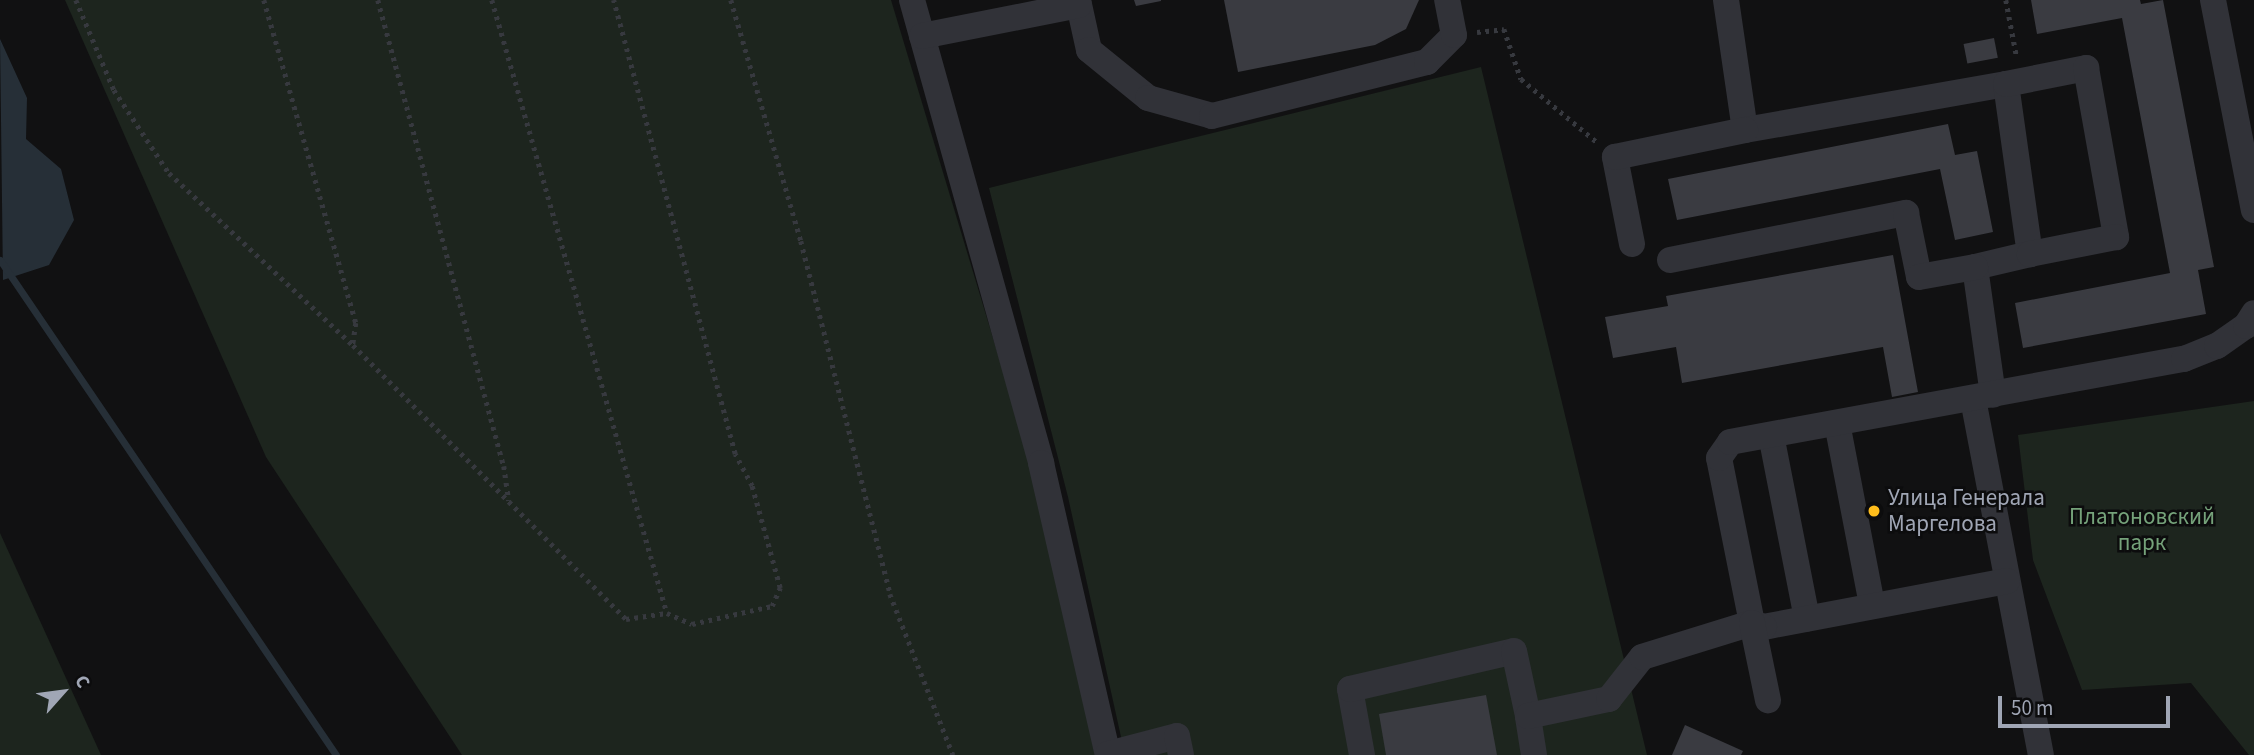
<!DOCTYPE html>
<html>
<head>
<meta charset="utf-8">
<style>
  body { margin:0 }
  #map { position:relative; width:2254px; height:755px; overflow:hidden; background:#111112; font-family:"Source Sans 3",sans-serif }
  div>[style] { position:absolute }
  .green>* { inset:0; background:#1d251e }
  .water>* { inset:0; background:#262f37 }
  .stream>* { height:7px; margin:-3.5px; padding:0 3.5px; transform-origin:3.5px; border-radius:3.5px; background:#262f37 }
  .building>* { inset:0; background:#3a3b41; transform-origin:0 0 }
  .path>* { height:4.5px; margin-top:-2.25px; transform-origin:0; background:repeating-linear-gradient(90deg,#37393f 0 3.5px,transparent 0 8.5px) }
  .minor>* { height:26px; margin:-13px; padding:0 13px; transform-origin:13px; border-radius:13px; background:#313238 }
  .dots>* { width:19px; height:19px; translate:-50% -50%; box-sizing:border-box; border:4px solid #0c0c0d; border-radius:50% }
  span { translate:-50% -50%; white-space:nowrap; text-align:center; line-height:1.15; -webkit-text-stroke:5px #0c0c0d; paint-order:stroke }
  .poi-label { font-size:23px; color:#a0a6b5 }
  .left { translate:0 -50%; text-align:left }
  .park-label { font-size:23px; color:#75a27a }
  .north { position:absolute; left:28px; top:657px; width:70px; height:70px; -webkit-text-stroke:5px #0c0c0d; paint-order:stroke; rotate:62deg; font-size:19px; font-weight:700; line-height:28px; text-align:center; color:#a0a6b5 }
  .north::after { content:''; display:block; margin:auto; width:24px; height:32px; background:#a0a6b5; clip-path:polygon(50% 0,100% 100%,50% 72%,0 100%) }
  .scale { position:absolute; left:1998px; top:696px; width:172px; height:32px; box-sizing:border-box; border:4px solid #a0a6b5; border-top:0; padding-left:9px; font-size:21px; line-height:24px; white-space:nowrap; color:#a0a6b5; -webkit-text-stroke:5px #0c0c0d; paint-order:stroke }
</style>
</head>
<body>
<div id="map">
  <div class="green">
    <i style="clip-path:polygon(65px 0,891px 0,1031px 464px,1096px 755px,462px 755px,266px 457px)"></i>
    <i style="clip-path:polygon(1481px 67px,1647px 755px,1125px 755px,1068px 497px,989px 188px)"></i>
    <i style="clip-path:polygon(2254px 401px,2254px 755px,2249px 755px,2191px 683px,2082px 690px,2033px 560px,2018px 435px)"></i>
    <i style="clip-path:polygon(0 533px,101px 755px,0 755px)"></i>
  </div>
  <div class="water">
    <i style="clip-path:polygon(0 39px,27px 98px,26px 139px,61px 169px,74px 220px,49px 265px,3px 280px)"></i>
  </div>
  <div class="stream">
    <i style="left:0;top:260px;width:598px;rotate:55.83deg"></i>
  </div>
  <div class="building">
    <i style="clip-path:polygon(1134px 0,1161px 0,1161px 1px,1136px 6px)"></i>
    <i style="clip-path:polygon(1224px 0,1419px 0,1406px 29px,1375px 45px,1238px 72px)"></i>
    <i style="clip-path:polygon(2031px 0,2140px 0,2141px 4px,2163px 0,2214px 267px,2198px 270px,2206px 314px,2023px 348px,2015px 303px,2170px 273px,2122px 18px,2037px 34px)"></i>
    <i style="left:1994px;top:38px;width:20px;height:31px;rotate:79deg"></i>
    <i style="clip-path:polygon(1948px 124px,1955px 155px,1977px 151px,1993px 232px,1955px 240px,1940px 169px,1677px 220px,1668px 179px)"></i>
    <i style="clip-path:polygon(1893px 255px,1918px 392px,1892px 397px,1883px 347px,1682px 383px,1676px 347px,1613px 358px,1605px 317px,1668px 306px,1666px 296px)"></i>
    <i style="clip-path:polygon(1486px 695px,1497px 755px,1386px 755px,1379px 714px)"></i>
    <i style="clip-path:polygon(1685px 725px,1743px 751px,1741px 755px,1672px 755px)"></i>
  </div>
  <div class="path">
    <i style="left:76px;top:0;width:98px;rotate:67.1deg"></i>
    <i style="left:114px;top:90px;width:100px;rotate:56.5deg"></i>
    <i style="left:169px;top:173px;width:252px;rotate:43.1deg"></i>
    <i style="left:353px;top:345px;width:387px;rotate:45.1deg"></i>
    <i style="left:626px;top:619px;width:41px;rotate:-8.3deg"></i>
    <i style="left:264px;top:0;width:336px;rotate:74.1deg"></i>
    <i style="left:356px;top:323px;width:22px;rotate:98deg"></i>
    <i style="left:378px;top:0;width:483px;rotate:74.9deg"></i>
    <i style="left:504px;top:466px;width:35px;rotate:82deg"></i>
    <i style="left:492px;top:0;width:637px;rotate:74.07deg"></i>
    <i style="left:667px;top:613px;width:27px;rotate:24deg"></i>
    <i style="left:692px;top:624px;width:82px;rotate:-12.7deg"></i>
    <i style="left:772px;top:606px;width:20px;rotate:-66deg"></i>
    <i style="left:780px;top:588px;width:106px;rotate:-105.4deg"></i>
    <i style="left:752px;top:486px;width:36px;rotate:-118deg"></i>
    <i style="left:735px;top:454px;width:470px;rotate:-105deg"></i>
    <i style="left:731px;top:0;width:251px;rotate:73.8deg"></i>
    <i style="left:801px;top:241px;width:364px;rotate:75.8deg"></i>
    <i style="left:890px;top:594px;width:173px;rotate:68.6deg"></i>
    <i style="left:2006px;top:0;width:59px;rotate:79.3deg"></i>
    <i style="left:1477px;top:32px;width:27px;rotate:-6deg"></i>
    <i style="left:1504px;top:29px;width:53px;rotate:71.2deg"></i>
    <i style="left:1521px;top:79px;width:100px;rotate:39.7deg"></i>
  </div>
  <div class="minor">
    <i style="left:912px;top:0;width:481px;rotate:74.4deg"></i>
    <i style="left:1041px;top:463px;width:300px;rotate:77.1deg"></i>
    <i style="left:1078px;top:0;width:51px;rotate:77.6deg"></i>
    <i style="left:1089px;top:50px;width:76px;rotate:39.1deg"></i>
    <i style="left:1148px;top:98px;width:66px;rotate:15.7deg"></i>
    <i style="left:1212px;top:116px;width:222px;rotate:-14.1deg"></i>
    <i style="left:1427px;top:62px;width:38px;rotate:-45deg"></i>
    <i style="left:1454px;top:35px;width:36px;rotate:-101deg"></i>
    <i style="left:1726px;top:0;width:131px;rotate:81.7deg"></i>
    <i style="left:1745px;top:130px;width:265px;rotate:-10deg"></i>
    <i style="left:2006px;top:84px;width:172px;rotate:82deg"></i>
    <i style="left:2030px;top:254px;width:57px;rotate:166.7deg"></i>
    <i style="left:1975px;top:267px;width:129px;rotate:82deg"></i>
    <i style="left:2213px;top:0;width:214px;rotate:79deg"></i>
    <i style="left:922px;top:36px;width:160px;rotate:-11.2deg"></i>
    <i style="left:2006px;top:84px;width:82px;rotate:-11.3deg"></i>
    <i style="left:2086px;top:68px;width:172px;rotate:79.9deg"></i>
    <i style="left:2116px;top:237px;width:88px;rotate:168.8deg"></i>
    <i style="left:1632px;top:244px;width:89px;rotate:-101.1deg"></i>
    <i style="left:1615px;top:157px;width:133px;rotate:-11.7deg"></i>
    <i style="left:1670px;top:260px;width:241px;rotate:-11.3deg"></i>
    <i style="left:1906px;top:213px;width:65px;rotate:78.5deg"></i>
    <i style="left:1919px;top:277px;width:57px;rotate:-10.1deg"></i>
    <i style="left:1973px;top:399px;width:362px;rotate:79.2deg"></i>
    <i style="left:1837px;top:423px;width:185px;rotate:79.1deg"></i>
    <i style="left:1771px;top:435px;width:187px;rotate:78.9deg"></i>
    <i style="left:2007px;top:581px;width:247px;rotate:169.3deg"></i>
    <i style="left:1764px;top:627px;width:13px;rotate:-162deg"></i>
    <i style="left:1752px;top:623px;width:168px;rotate:-101.3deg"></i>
    <i style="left:1719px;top:458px;width:19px;rotate:-55deg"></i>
    <i style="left:1730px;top:442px;width:462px;rotate:-10.4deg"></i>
    <i style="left:2184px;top:359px;width:35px;rotate:-22deg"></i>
    <i style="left:2217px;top:346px;width:35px;rotate:-35deg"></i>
    <i style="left:2246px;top:326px;width:15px;rotate:-58deg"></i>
    <i style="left:1108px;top:754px;width:71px;rotate:-14.6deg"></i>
    <i style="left:1177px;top:736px;width:19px;rotate:78deg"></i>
    <i style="left:1362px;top:755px;width:67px;rotate:-100.3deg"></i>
    <i style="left:1350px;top:689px;width:168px;rotate:-13deg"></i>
    <i style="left:1514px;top:651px;width:66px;rotate:77.8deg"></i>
    <i style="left:1534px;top:755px;width:39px;rotate:-99deg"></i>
    <i style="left:1528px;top:716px;width:83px;rotate:-11.9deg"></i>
    <i style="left:1609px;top:699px;width:53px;rotate:-51.8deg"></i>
    <i style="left:1642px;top:657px;width:115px;rotate:-17.2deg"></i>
    <i style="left:1752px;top:623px;width:79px;rotate:78.3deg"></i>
  </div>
  <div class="dots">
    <i style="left:1874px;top:511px;background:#ffbd1c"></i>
  </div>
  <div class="poi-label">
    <span class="left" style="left:1888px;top:511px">Улица Генерала<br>Маргелова</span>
  </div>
  <div class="park-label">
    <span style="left:2142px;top:530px">Платоновский<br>парк</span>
  </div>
  <div class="north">С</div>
  <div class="scale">50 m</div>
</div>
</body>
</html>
